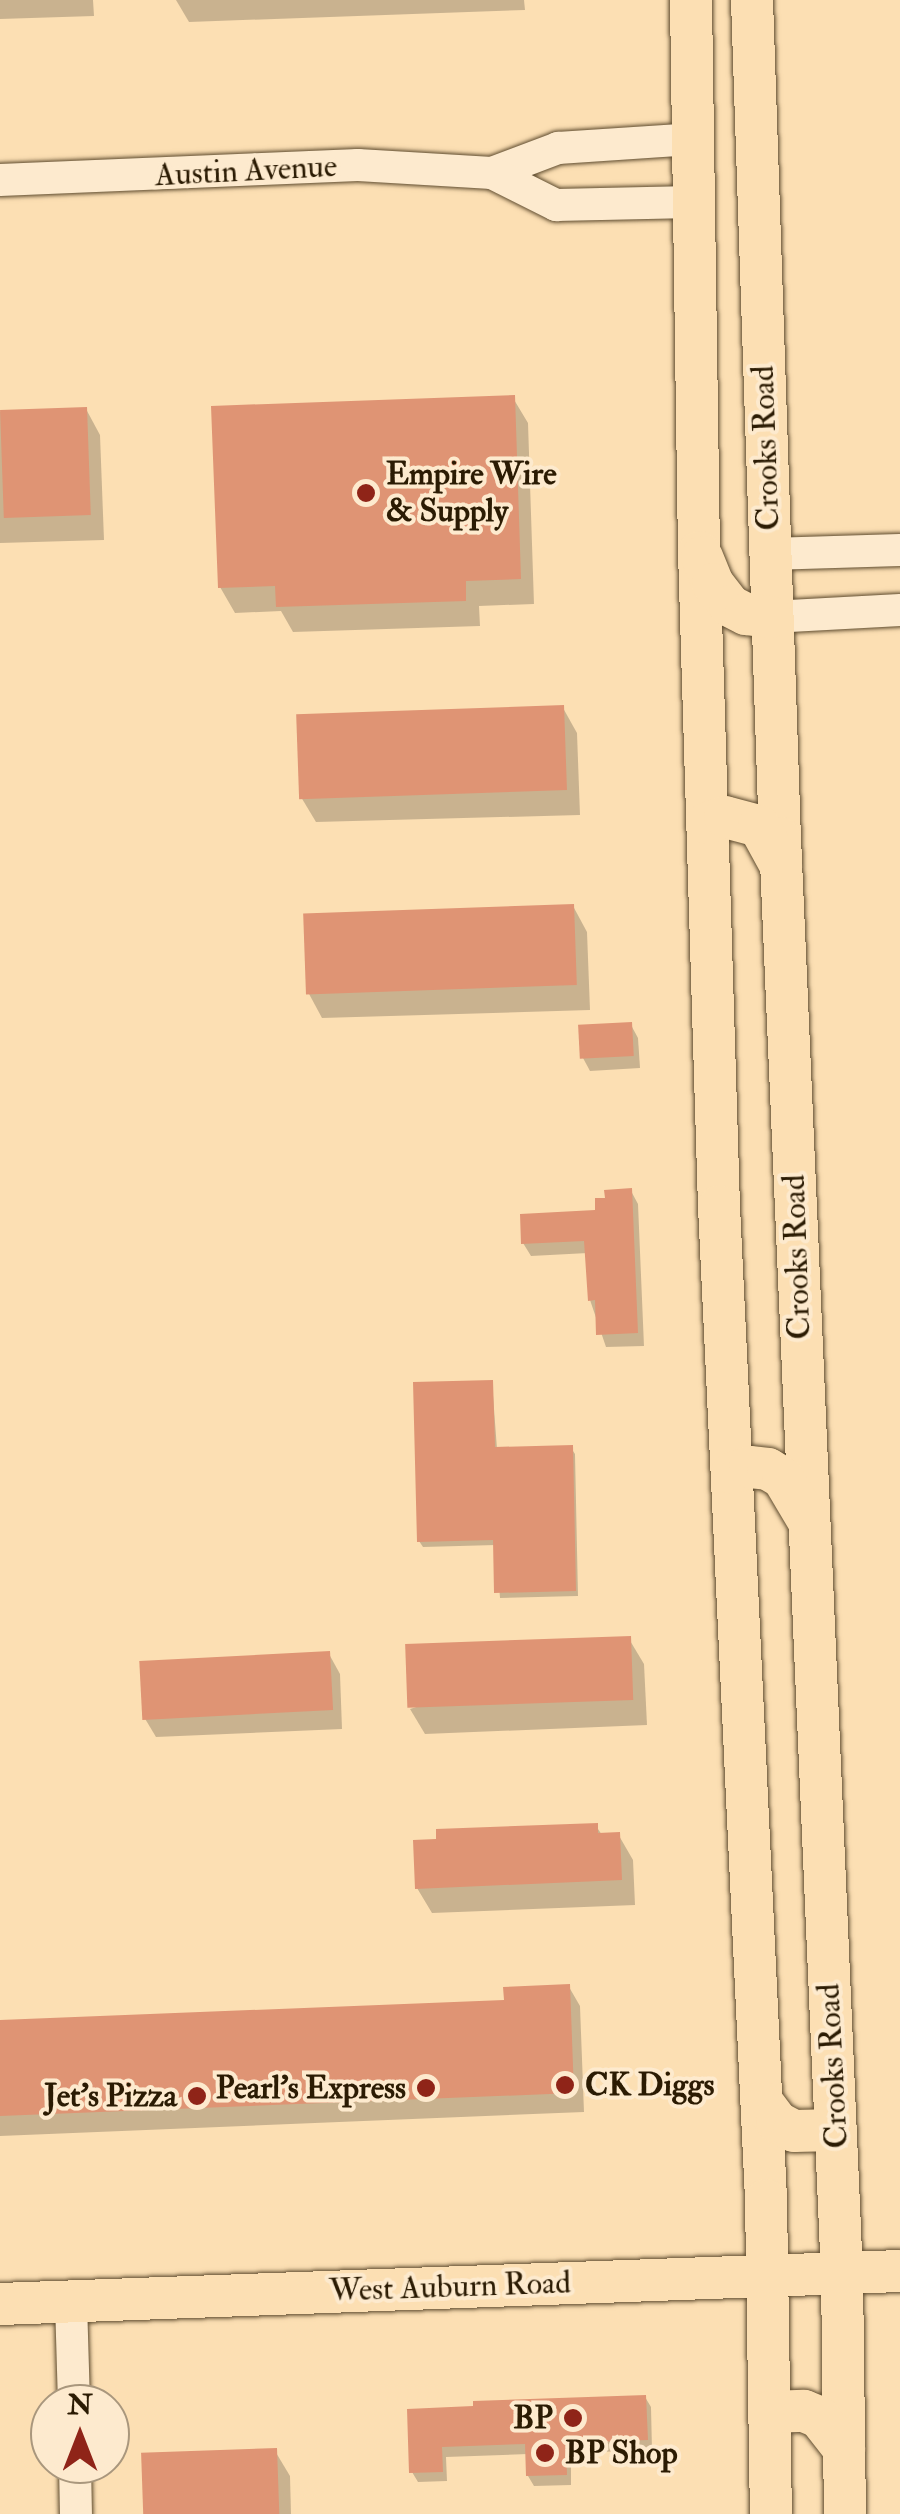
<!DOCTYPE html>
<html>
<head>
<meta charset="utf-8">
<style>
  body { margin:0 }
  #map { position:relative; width:900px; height:2514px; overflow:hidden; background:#fcdfb3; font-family:"IM FELL Double Pica",serif }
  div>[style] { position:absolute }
  .shadow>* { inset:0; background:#0003 }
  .building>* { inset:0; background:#df9474; transform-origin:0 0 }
  .roads { filter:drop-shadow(0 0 2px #5f4c2f) drop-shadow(0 0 2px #5f4c2f) }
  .minor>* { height:32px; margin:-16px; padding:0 16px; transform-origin:16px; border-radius:16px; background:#fdeace }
  .major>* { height:42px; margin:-21px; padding:0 21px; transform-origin:21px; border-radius:21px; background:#fcdfb3 }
  .dots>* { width:28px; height:28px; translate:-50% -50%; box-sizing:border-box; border:5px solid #fdeace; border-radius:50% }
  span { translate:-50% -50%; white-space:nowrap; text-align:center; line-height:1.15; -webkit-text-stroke:8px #fdeace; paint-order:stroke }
  .street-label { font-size:32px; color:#2b1b03 }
  .poi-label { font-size:32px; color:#2b1b03; font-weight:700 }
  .left { translate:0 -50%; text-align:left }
  .right { translate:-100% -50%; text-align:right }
  .north { position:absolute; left:30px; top:2384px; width:100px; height:100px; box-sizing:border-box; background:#fdeace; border:2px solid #a9977d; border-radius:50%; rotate:0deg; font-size:28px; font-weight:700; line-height:40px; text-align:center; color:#2b1b03 }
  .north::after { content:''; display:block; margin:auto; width:35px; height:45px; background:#8f2418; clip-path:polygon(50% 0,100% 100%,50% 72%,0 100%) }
</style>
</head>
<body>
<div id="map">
  <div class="shadow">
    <i style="clip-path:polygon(0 0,93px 0,94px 16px,0 19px)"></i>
    <i style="clip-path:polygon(176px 0,524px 0,525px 10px,189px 22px)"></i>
    <i style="clip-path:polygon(513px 398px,528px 423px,534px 604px,479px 606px,480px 626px,293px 632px,281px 611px,235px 613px,220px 587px)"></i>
    <i style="clip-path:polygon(86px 409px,100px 435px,104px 540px,0 543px,0 412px)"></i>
    <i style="clip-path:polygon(563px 708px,577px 733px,580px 815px,316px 822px,301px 797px)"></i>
    <i style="clip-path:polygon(573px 906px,587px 932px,590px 1010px,322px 1018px,308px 992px)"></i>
    <i style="clip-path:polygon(631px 1025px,638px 1038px,640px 1068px,590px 1071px,583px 1058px)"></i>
    <i style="clip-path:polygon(631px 1191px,638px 1204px,644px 1346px,606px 1347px,590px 1300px,588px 1253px,531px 1256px,523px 1243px,598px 1213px)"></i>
    <i style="clip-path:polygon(492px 1382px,497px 1449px,571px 1448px,575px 1454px,578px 1596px,500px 1598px,496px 1545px,423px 1547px,419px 1541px)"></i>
    <i style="clip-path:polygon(629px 1639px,644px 1664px,647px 1725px,425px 1734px,410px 1709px)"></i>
    <i style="clip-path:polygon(329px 1654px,340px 1674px,342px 1729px,156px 1737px,144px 1717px)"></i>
    <i style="clip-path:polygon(596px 1826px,602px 1835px,618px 1834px,633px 1860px,635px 1905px,432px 1913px,417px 1888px)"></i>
    <i style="clip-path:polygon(569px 1987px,580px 2006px,584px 2112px,0 2136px,0 2022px,507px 2002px)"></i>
    <i style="clip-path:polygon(645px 2397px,651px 2407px,652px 2450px,571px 2453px,571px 2485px,534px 2486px,528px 2476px,528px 2454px,446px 2457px,447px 2481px,418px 2482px,412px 2472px,475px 2408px)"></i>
    <i style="clip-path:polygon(275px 2451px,290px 2476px,291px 2514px,145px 2514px)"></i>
  </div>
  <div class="building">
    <i style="clip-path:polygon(515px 395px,521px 579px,466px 581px,466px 601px,276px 607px,275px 586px,218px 588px,211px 406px)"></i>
    <i style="left:87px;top:407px;width:108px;height:87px;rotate:88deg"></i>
    <i style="left:564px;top:705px;width:85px;height:268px;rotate:88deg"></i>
    <i style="left:574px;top:904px;width:81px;height:271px;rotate:88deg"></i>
    <i style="left:632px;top:1022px;width:34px;height:54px;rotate:87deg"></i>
    <i style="clip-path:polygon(632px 1188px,638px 1333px,596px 1335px,595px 1300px,588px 1301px,584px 1241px,521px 1244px,520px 1214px,595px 1210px,595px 1198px,605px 1198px,604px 1190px)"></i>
    <i style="clip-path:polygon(493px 1380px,495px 1447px,573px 1445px,576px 1591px,494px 1593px,493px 1540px,417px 1542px,413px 1382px)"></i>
    <i style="left:631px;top:1636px;width:64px;height:226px;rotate:88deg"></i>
    <i style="left:330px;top:1651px;width:59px;height:191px;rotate:87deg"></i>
    <i style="clip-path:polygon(598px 1823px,598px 1833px,620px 1832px,622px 1880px,415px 1889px,413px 1840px,436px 1839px,436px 1829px)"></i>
    <i style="clip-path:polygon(570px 1984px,574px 2093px,0 2116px,0 2020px,504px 2000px,503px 1987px)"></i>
    <i style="clip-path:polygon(646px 2395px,648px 2440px,566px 2443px,567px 2475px,526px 2476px,525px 2444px,442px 2447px,443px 2472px,409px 2473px,407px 2409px,473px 2406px,473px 2401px)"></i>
    <i style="left:277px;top:2448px;width:66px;height:136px;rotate:88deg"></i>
  </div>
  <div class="roads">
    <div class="minor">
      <i style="left:492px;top:173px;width:71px;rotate:-20.7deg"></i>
      <i style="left:558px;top:148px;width:134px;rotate:-3.8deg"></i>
      <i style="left:0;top:180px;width:358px;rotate:-2.4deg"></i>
      <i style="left:358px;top:165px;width:134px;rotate:3.4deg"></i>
      <i style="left:492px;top:173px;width:72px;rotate:26.6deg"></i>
      <i style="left:556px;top:205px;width:136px;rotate:-1.3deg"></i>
      <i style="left:769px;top:554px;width:131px;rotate:-1.7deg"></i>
      <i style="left:771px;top:617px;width:129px;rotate:-3.1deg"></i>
      <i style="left:71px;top:2302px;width:102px;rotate:88.3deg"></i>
      <i style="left:75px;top:2464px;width:50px;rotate:88.9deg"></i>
    </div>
    <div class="major">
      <i style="left:691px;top:0;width:552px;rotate:89.17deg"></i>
      <i style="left:699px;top:552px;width:654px;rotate:88.25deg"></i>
      <i style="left:719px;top:1206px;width:995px;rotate:87.29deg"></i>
      <i style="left:766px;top:2200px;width:314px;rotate:89.1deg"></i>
      <i style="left:752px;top:0;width:838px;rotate:88.09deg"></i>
      <i style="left:780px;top:838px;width:1436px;rotate:87.53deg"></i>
      <i style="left:842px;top:2273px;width:241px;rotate:89.3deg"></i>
      <i style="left:702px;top:557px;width:29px;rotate:68deg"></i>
      <i style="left:713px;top:584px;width:28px;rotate:52deg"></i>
      <i style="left:730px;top:606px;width:18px;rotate:27deg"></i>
      <i style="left:746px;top:614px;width:25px;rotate:7deg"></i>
      <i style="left:707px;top:823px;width:19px;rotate:-18deg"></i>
      <i style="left:725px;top:817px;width:35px;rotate:15deg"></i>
      <i style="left:759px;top:826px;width:46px;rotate:61.2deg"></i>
      <i style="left:732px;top:1473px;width:19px;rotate:-18deg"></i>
      <i style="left:750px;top:1467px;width:18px;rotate:6deg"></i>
      <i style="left:768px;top:1469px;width:17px;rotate:31deg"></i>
      <i style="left:783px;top:1478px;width:51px;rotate:59.4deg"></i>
      <i style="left:762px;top:2102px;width:25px;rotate:53deg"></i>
      <i style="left:777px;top:2122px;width:19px;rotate:28deg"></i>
      <i style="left:794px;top:2131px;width:42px;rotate:-1.4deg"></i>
      <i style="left:0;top:2304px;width:901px;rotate:-2.1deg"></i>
      <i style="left:770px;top:2412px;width:34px;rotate:-2deg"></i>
      <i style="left:804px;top:2411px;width:16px;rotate:22deg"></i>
      <i style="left:819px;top:2417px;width:41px;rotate:52deg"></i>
    </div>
  </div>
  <div class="dots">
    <i style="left:366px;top:493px;background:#8f2418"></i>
    <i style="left:565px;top:2085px;background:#8f2418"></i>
    <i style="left:426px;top:2088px;background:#8f2418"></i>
    <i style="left:197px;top:2096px;background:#8f2418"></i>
    <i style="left:573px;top:2418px;background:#8f2418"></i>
    <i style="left:545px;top:2453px;background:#8f2418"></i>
  </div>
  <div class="street-label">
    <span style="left:246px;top:171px;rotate:-3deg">Austin Avenue</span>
    <span style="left:766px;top:448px;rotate:-92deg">Crooks Road</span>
    <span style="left:797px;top:1257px;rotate:-92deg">Crooks Road</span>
    <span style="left:833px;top:2066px;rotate:-93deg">Crooks Road</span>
    <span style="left:450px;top:2287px;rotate:-2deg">West Auburn Road</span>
  </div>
  <div class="poi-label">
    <span class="left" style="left:386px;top:493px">Empire Wire<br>&amp; Supply</span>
    <span class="left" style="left:585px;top:2085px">CK Diggs</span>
    <span class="right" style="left:406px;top:2088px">Pearl's Express</span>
    <span class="right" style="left:177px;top:2096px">Jet's Pizza</span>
    <span class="right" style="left:553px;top:2418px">BP</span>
    <span class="left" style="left:565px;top:2453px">BP Shop</span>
  </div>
  <div class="north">N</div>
</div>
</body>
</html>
